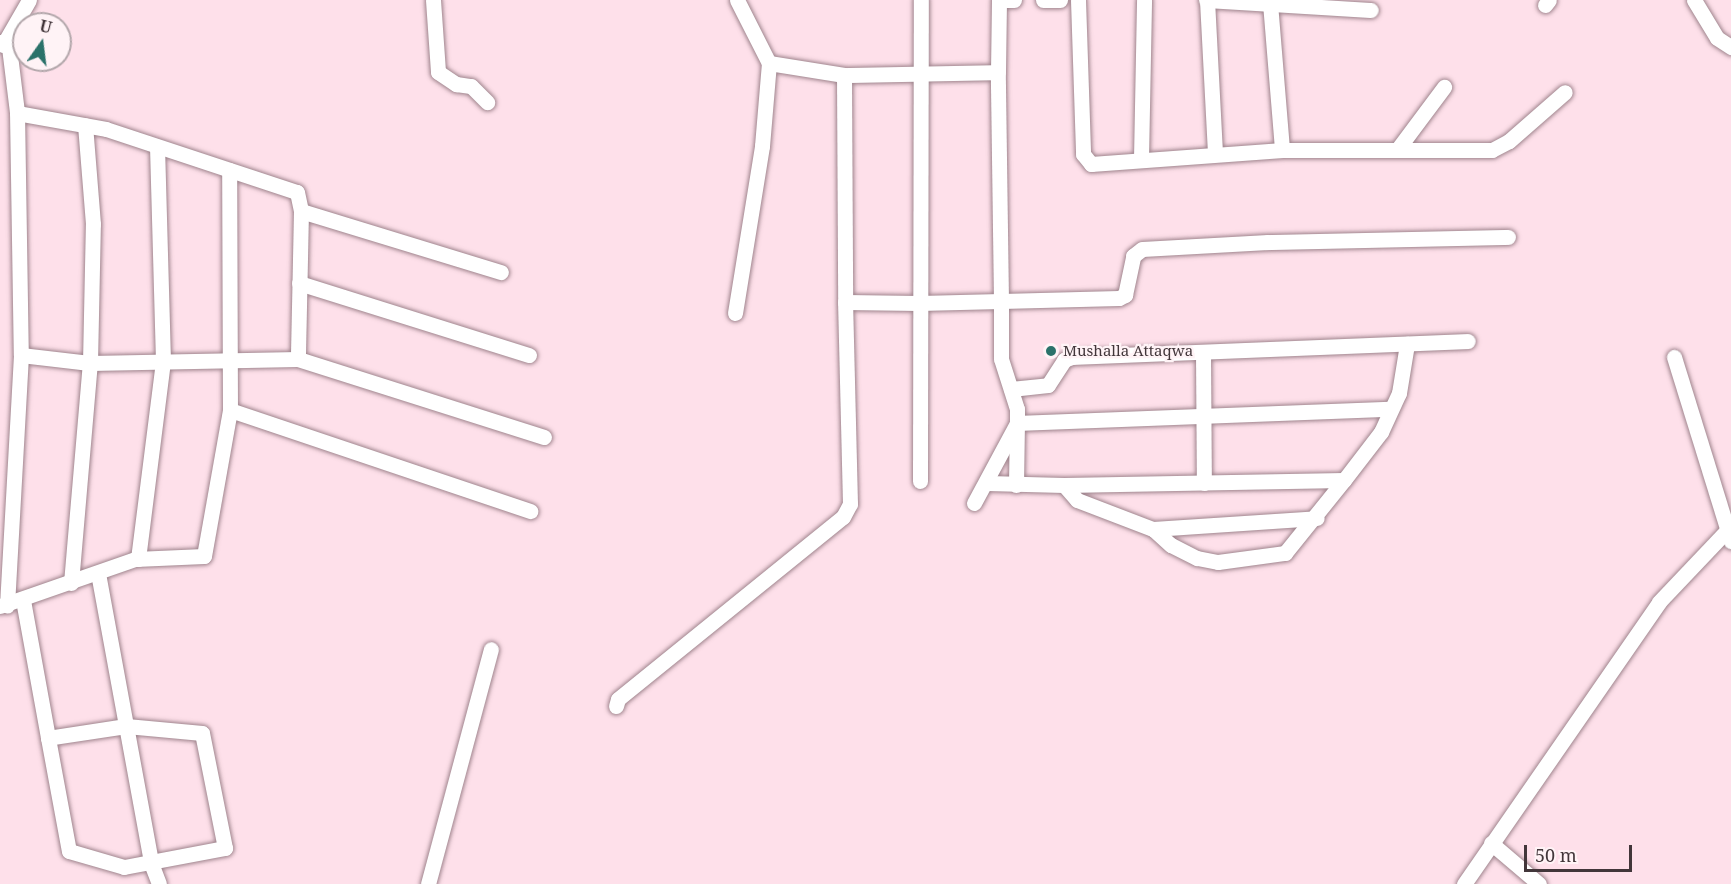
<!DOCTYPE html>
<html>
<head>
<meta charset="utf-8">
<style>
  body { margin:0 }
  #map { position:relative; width:1731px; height:884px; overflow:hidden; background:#fee0ea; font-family:"Noto Serif",serif }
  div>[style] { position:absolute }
  .roads { filter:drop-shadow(0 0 2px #9f848d) drop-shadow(0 0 2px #9f848d) }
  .street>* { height:15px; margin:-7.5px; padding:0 7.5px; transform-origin:7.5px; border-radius:7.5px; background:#fff }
  .dots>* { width:16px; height:16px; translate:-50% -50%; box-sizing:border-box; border:3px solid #fff3f6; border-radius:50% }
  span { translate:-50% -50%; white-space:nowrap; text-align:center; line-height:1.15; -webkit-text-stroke:4.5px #fff3f6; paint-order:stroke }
  .poi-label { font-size:15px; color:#42363a }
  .left { translate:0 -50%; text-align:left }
  .north { position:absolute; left:12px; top:12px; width:60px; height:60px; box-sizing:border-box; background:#fff3f6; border:2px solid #b3a7ab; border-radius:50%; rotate:14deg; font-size:16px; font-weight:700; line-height:24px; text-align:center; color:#42363a }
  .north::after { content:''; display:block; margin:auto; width:21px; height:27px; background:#2b726a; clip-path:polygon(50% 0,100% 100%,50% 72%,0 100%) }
  .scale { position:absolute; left:1524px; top:845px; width:108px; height:27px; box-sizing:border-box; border:3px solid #42363a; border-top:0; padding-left:8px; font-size:18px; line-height:21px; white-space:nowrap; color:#42363a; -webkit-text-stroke:4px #fff3f6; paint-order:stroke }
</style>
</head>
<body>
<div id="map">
  <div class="roads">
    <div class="street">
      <i style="left:433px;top:0;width:72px;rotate:86deg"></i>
      <i style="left:438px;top:72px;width:22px;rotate:34deg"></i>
      <i style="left:456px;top:84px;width:15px;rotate:8deg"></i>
      <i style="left:471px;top:86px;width:23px;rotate:45deg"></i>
      <i style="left:737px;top:0;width:71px;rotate:63.1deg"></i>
      <i style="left:769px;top:63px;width:76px;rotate:9.1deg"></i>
      <i style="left:844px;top:75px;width:154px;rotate:-1.1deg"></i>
      <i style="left:998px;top:72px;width:72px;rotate:-89.2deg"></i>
      <i style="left:999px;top:0;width:15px"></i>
      <i style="left:1043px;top:0;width:17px"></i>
      <i style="left:1078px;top:0;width:154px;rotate:88.1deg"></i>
      <i style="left:1083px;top:154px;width:13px;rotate:51deg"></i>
      <i style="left:1091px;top:164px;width:192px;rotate:-4.2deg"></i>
      <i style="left:1282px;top:150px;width:210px"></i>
      <i style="left:1492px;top:150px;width:19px;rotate:-28deg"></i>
      <i style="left:1509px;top:141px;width:74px;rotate:-41.2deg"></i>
      <i style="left:1206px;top:0;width:165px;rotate:3.5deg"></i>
      <i style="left:1207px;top:0;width:154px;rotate:87deg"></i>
      <i style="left:1694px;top:0;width:44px;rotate:58.8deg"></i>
      <i style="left:1717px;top:38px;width:17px;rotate:33deg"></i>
      <i style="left:1270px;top:3px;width:147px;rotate:85.3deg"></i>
      <i style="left:1545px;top:5px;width:6px;rotate:-51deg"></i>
      <i style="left:0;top:42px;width:10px;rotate:29deg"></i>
      <i style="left:9px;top:47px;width:65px;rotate:83deg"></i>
      <i style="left:17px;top:112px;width:243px;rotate:89.1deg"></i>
      <i style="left:21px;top:355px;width:251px;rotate:93.2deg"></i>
      <i style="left:3px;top:45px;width:52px;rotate:-60deg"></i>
      <i style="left:844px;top:75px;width:227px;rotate:89.7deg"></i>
      <i style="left:845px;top:302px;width:74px;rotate:0.8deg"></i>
      <i style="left:919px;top:303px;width:82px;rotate:-1.4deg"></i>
      <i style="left:1001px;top:301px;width:229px;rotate:-90.8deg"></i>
      <i style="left:17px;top:113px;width:90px;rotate:10.2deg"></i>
      <i style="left:106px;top:129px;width:201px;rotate:18.3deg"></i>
      <i style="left:297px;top:192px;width:19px;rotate:78deg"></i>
      <i style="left:301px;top:211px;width:148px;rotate:91.2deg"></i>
      <i style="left:1397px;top:150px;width:79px;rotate:-53.3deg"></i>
      <i style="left:1141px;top:159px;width:159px;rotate:-88.9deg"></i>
      <i style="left:301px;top:211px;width:209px;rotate:17deg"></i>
      <i style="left:299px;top:283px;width:241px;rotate:17.4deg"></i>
      <i style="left:735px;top:313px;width:169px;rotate:-80.8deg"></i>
      <i style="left:762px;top:146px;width:83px;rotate:-85.2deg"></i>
      <i style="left:1203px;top:353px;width:130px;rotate:89.6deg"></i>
      <i style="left:21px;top:355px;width:69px;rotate:6.6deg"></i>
      <i style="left:90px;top:363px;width:208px;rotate:-1.1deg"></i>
      <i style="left:298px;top:359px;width:258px;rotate:17.6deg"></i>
      <i style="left:1674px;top:357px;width:193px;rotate:72.8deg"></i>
      <i style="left:1011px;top:389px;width:37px;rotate:-6deg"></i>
      <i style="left:1048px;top:385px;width:30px;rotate:-57deg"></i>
      <i style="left:1064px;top:360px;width:9px;rotate:-21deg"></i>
      <i style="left:1072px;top:357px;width:396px;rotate:-2.3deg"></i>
      <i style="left:230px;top:410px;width:317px;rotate:18.6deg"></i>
      <i style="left:920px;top:481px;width:481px;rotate:-89.9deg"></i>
      <i style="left:987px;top:483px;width:77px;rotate:1.5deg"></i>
      <i style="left:1064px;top:485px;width:280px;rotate:-1deg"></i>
      <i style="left:1344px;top:480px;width:61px;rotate:-52.4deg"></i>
      <i style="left:1381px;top:432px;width:43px;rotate:-65.2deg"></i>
      <i style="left:1399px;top:393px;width:50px;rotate:-80.7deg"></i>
      <i style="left:1016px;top:485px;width:62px;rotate:-89.1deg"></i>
      <i style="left:1017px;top:423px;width:372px;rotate:-2.2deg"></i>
      <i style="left:1064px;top:485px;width:20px;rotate:49deg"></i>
      <i style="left:1077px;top:500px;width:81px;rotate:20.9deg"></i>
      <i style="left:1153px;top:529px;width:24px;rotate:42deg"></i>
      <i style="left:1171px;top:545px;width:29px;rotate:27deg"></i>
      <i style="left:1197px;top:558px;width:21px;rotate:11deg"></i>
      <i style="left:1218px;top:562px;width:68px;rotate:-7.7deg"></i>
      <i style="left:1285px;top:553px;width:94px;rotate:-51.1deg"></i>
      <i style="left:974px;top:503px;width:91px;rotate:-61.7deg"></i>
      <i style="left:1017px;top:423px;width:14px;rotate:-90deg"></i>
      <i style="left:1017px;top:409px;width:52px;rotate:-107.7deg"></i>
      <i style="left:1001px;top:359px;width:58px;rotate:-90deg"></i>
      <i style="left:1001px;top:301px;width:118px;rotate:-1.5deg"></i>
      <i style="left:1119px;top:298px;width:7px;rotate:-27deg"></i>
      <i style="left:1125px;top:295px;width:40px;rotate:-78deg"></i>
      <i style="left:1133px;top:256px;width:11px;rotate:-38deg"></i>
      <i style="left:1142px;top:249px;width:126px;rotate:-3.2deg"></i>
      <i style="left:1268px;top:242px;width:240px;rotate:-1.2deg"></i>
      <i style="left:1153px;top:529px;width:164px;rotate:-3.8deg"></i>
      <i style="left:138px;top:559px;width:200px;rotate:-82.8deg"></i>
      <i style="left:163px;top:361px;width:214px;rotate:-91.6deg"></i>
      <i style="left:98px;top:573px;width:295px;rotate:79.6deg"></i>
      <i style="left:151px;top:863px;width:22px;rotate:69deg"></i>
      <i style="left:71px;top:583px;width:221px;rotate:-85.1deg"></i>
      <i style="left:90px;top:363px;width:139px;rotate:-88.8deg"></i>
      <i style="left:93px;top:224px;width:99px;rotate:-94.6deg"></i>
      <i style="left:23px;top:600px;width:140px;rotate:79.7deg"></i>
      <i style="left:48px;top:738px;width:115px;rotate:79.5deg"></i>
      <i style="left:69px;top:851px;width:57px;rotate:16.2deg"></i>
      <i style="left:124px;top:867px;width:103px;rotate:-10.7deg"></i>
      <i style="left:225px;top:848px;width:117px;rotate:-101.3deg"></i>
      <i style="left:202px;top:733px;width:76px;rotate:-174.7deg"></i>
      <i style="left:126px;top:726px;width:79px;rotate:171.3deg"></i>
      <i style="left:0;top:606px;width:143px;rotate:-19.2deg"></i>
      <i style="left:135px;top:559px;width:69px;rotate:-2.5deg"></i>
      <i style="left:204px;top:556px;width:148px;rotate:-79.9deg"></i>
      <i style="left:230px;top:410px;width:240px;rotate:-90.2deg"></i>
      <i style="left:616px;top:706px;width:7px;rotate:-74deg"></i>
      <i style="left:618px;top:699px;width:289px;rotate:-39deg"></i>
      <i style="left:843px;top:517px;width:15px;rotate:-62deg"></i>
      <i style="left:850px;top:504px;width:202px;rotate:-91.4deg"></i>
      <i style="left:1491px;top:843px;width:63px;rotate:40.5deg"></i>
      <i style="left:428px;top:884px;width:243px;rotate:-75deg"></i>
      <i style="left:1464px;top:884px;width:343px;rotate:-55.3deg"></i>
      <i style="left:1659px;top:602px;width:105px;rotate:-46.5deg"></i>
    </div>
  </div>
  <div class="dots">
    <i style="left:1051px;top:351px;background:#2b726a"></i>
  </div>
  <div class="poi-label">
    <span class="left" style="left:1063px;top:351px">Mushalla Attaqwa</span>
  </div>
  <div class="north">U</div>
  <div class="scale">50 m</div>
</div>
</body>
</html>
